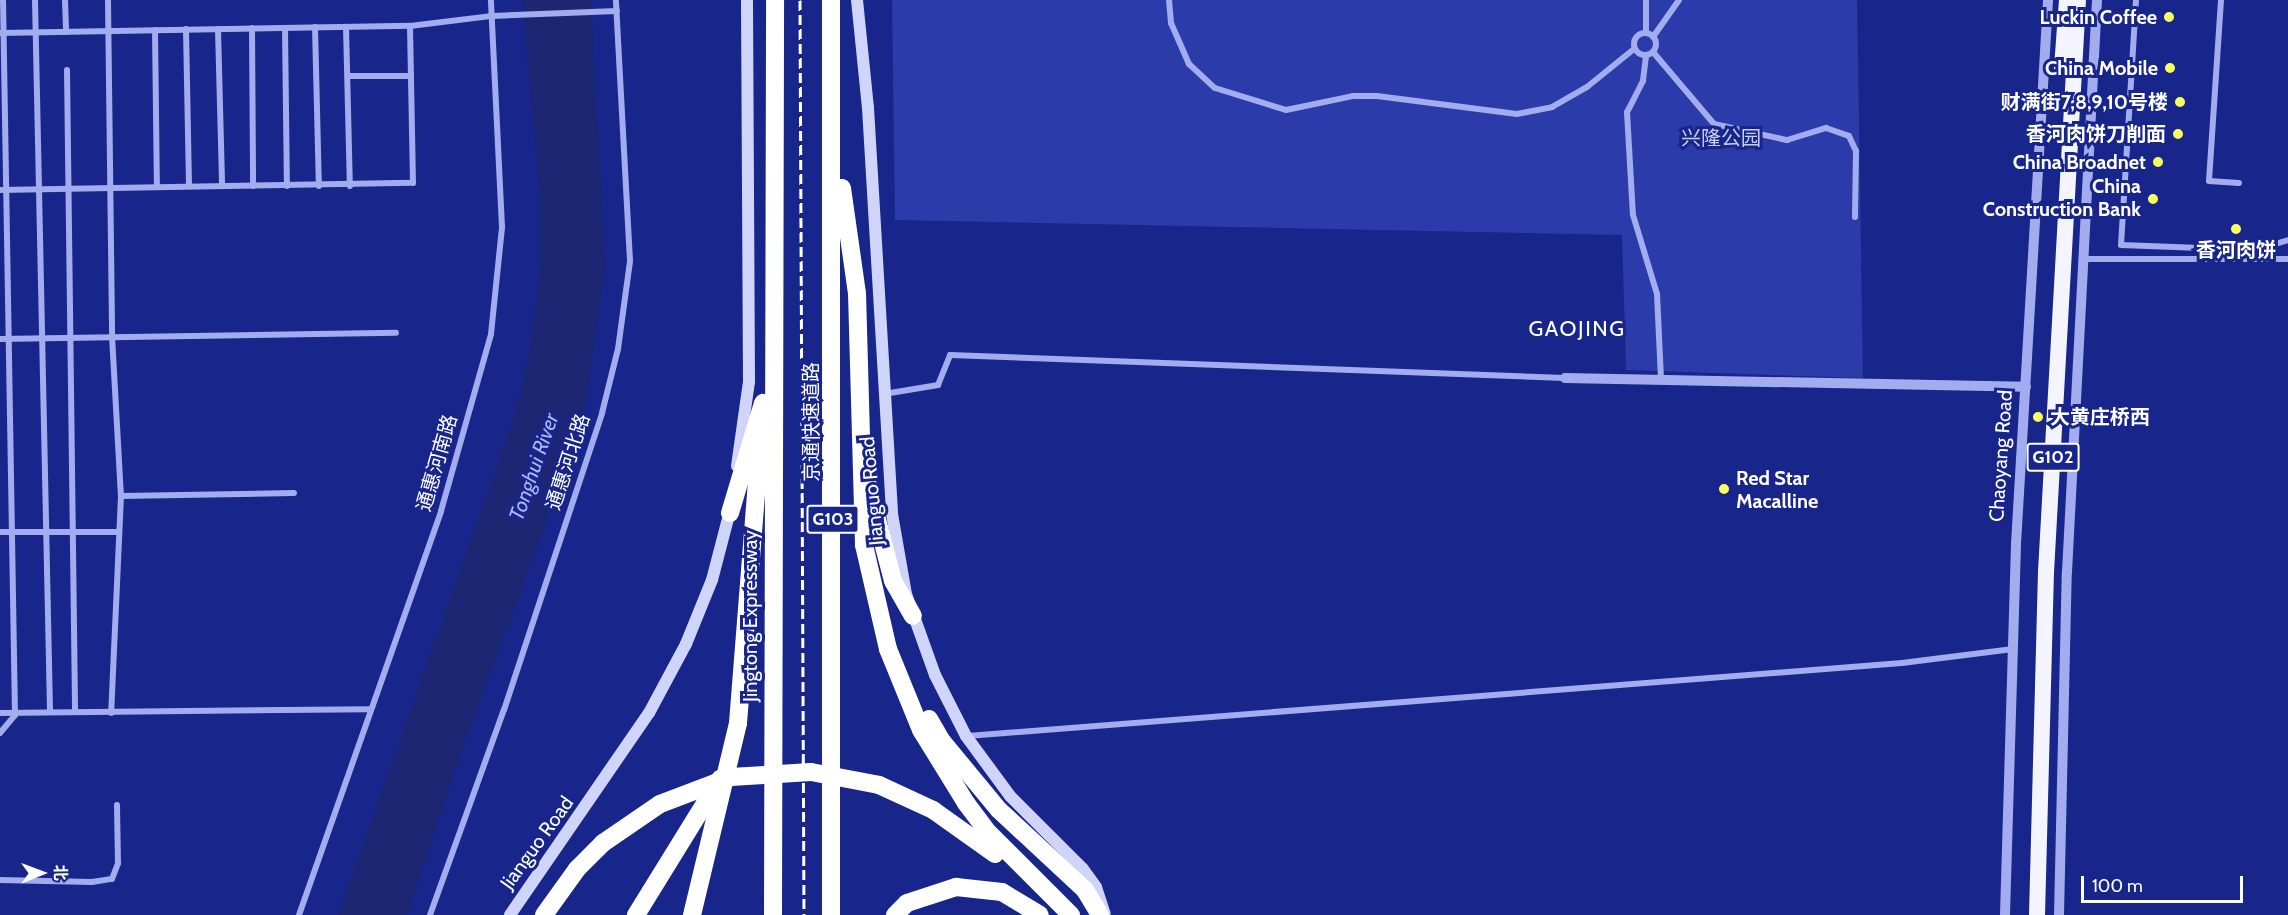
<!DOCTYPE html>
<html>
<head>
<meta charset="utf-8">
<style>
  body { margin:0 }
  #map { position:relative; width:2288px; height:915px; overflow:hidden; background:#18258a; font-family:Cabin,"Noto Sans SC",sans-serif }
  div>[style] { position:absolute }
  .green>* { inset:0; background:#2b3ba9 }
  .water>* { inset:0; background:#1d2673 }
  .minor>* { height:6px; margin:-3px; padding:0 3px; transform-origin:3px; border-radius:3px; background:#a2acee }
  .minor>.ring { margin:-3px; padding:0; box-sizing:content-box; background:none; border:6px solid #a2acee; border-radius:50% }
  .tertiary>* { height:10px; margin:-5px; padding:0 5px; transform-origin:5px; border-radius:5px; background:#a2acee }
  .secondary>* { height:12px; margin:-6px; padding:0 6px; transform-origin:6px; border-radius:6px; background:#cfd4fa }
  .trunk>* { height:16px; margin:-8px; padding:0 8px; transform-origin:8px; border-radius:8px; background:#f4f4ff }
  .motorway>* { height:18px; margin:-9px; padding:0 9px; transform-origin:9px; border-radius:9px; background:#fff }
  .rail>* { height:3px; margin-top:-1.5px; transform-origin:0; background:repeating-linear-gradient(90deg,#fff 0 10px,transparent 0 14.5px) }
  .motorway-bridge>* { height:18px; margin:-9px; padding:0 9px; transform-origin:9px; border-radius:9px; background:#fff }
  .dots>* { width:16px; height:16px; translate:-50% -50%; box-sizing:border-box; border:3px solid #18258a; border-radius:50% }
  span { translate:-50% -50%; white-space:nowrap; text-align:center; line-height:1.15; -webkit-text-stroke:6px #18258a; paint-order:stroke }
  .shield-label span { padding:2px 4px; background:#18258a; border:2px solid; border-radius:4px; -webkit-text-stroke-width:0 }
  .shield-label { font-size:18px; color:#fff; font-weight:700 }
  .poi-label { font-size:20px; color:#fff; font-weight:700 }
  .right { translate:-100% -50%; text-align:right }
  .left { translate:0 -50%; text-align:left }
  .park-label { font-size:20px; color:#c8cefa }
  .street-label { font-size:20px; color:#fff }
  .water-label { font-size:21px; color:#aeb7f5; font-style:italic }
  .quarter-label { font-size:22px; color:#fff; letter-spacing:1.5px }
  .north { position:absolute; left:12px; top:843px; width:60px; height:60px; -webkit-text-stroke:4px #18258a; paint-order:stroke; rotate:89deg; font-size:16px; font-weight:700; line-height:24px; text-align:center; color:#fff }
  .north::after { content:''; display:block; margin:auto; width:21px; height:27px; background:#fff; clip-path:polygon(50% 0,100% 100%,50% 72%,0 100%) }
  .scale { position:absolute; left:2081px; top:876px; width:162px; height:27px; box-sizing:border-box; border:3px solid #fff; border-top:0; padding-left:8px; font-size:18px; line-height:21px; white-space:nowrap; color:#fff; -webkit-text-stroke:4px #18258a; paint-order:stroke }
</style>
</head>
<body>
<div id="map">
  <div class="green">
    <i style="clip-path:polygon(892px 0,1857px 0,1863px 378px,1626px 370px,1622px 235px,895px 220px)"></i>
  </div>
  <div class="water">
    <i style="clip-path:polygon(522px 0,591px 0,605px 267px,586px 400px,560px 486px,464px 745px,407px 915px,338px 915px,514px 418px,530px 351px,540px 266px,540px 196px)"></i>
  </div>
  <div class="minor">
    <i style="left:35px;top:0;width:712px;rotate:88.79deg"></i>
    <i style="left:65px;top:0;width:32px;rotate:88deg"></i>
    <i style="left:108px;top:0;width:336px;rotate:89.3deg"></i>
    <i style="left:112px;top:336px;width:160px;rotate:86.8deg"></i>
    <i style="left:121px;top:496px;width:217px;rotate:92.6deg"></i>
    <i style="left:1169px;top:0;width:23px;rotate:85deg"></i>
    <i style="left:1171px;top:23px;width:45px;rotate:66.3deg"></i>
    <i style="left:1189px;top:64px;width:35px;rotate:43deg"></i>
    <i style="left:1215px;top:88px;width:74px;rotate:17.2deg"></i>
    <i style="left:1286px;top:110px;width:68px;rotate:-11.8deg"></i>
    <i style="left:1353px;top:96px;width:24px"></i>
    <i style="left:1377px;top:96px;width:141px;rotate:7.3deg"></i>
    <i style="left:1517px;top:114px;width:36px;rotate:-11deg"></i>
    <i style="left:1552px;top:107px;width:40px;rotate:-29.7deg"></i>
    <i style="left:1587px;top:87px;width:60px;rotate:-39deg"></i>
    <i style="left:1646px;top:0;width:32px;rotate:90deg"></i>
    <i style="left:2136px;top:0;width:245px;rotate:93.5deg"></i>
    <i style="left:2121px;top:245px;width:133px;rotate:2.2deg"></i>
    <i style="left:2254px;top:250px;width:35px;rotate:-16deg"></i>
    <i style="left:2221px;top:0;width:181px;rotate:93.8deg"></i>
    <i style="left:2209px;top:181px;width:30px;rotate:4deg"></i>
    <i style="left:315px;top:27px;width:159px;rotate:88.6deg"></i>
    <i style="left:346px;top:27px;width:159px;rotate:88.6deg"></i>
    <i style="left:252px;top:28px;width:158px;rotate:89.6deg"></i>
    <i style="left:285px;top:28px;width:158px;rotate:89.3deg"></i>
    <i style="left:186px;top:29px;width:157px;rotate:88.9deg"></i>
    <i style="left:218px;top:29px;width:157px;rotate:88.5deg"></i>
    <i style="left:155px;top:30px;width:157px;rotate:89.3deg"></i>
    <i class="ring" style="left:1634px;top:33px;width:16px;height:16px"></i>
    <i style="left:1px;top:33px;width:409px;rotate:-1deg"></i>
    <i style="left:410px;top:26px;width:83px;rotate:-7deg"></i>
    <i style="left:492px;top:16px;width:125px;rotate:-2.3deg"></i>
    <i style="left:1653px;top:37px;width:45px;rotate:-54.9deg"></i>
    <i style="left:1653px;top:52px;width:94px;rotate:49.7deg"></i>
    <i style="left:1714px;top:124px;width:75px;rotate:12.4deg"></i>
    <i style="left:1787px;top:140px;width:41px;rotate:-17.1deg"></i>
    <i style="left:1826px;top:128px;width:24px;rotate:19deg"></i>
    <i style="left:1849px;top:136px;width:17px;rotate:65deg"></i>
    <i style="left:1856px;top:151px;width:66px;rotate:90.9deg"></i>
    <i style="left:1646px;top:56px;width:25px;rotate:97deg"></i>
    <i style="left:1643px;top:81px;width:35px;rotate:117deg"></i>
    <i style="left:1627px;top:112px;width:103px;rotate:86.7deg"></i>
    <i style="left:1633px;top:215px;width:83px;rotate:73.1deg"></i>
    <i style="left:1657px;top:294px;width:86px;rotate:87.3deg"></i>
    <i style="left:67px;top:70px;width:641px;rotate:89.28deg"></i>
    <i style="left:348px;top:76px;width:63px"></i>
    <i style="left:0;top:190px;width:413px;rotate:-1deg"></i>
    <i style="left:413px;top:183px;width:157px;rotate:-91.1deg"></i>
    <i style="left:2083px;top:259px;width:205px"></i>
    <i style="left:0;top:339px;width:396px;rotate:-0.9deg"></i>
    <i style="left:884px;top:394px;width:55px;rotate:-9.5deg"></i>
    <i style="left:938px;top:385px;width:32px;rotate:-68deg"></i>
    <i style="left:950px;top:355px;width:615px;rotate:2.14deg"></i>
    <i style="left:121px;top:496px;width:173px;rotate:-1deg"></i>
    <i style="left:0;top:532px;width:117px"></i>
    <i style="left:0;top:713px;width:369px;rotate:-0.6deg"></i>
    <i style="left:0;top:733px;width:23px;rotate:-50deg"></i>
    <i style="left:15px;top:715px;width:715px;rotate:-90.96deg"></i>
    <i style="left:967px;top:736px;width:938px;rotate:-4.46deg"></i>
    <i style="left:1902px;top:663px;width:112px;rotate:-7.2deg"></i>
    <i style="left:0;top:880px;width:92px;rotate:1.2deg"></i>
    <i style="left:92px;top:882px;width:20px;rotate:-9deg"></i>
    <i style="left:112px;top:879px;width:17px;rotate:-69deg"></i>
    <i style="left:118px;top:863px;width:58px;rotate:-91deg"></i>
    <i style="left:299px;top:915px;width:428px;rotate:-70.6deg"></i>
    <i style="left:441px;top:511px;width:184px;rotate:-74.2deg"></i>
    <i style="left:491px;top:334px;width:108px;rotate:-84.1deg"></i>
    <i style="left:502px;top:227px;width:227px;rotate:-92.8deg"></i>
    <i style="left:430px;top:915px;width:218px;rotate:-70.2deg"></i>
    <i style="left:504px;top:710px;width:313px;rotate:-71.7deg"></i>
    <i style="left:602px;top:413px;width:66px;rotate:-76deg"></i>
    <i style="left:618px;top:349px;width:89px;rotate:-82.2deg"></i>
    <i style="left:630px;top:261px;width:261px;rotate:-93.1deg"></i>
  </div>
  <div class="tertiary">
    <i style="left:1565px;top:378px;width:461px;rotate:1.1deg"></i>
    <i style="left:2005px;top:915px;width:371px;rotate:-88.3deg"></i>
    <i style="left:2016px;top:544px;width:545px;rotate:-86.63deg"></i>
    <i style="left:2059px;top:915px;width:343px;rotate:-88.7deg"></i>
    <i style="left:2067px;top:572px;width:573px;rotate:-87deg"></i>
  </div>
  <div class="secondary">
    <i style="left:857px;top:0;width:109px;rotate:84.2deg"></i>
    <i style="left:868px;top:108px;width:407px;rotate:86.6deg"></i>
    <i style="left:892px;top:514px;width:81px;rotate:80.1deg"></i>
    <i style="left:906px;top:594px;width:86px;rotate:70.3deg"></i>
    <i style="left:935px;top:675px;width:68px;rotate:63.1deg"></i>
    <i style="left:966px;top:736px;width:74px;rotate:53.7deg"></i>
    <i style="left:1010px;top:796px;width:103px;rotate:45deg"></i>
    <i style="left:1083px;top:869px;width:22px;rotate:54deg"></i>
    <i style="left:1096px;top:887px;width:28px;rotate:72deg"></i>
    <i style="left:737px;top:466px;width:85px;rotate:-81.9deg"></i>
    <i style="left:749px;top:382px;width:382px;rotate:-90.3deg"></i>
    <i style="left:510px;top:915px;width:245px;rotate:-55.5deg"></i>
    <i style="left:649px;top:713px;width:78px;rotate:-61.8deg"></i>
    <i style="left:686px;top:644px;width:69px;rotate:-67.9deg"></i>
    <i style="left:712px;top:580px;width:75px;rotate:-75.4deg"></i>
  </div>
  <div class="trunk">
    <i style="left:2062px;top:68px;width:68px;rotate:-85.8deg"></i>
    <i style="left:2037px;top:915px;width:343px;rotate:-88.5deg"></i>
    <i style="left:2046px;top:572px;width:573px;rotate:-86.8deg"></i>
  </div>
  <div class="motorway">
    <i style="left:831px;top:0;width:915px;rotate:90deg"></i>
    <i style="left:842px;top:188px;width:106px;rotate:81.9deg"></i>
    <i style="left:857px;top:293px;width:252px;rotate:88.4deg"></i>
    <i style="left:864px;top:545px;width:107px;rotate:77deg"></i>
    <i style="left:888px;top:649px;width:87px;rotate:67.8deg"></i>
    <i style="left:921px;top:730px;width:86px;rotate:58.3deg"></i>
    <i style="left:966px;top:803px;width:38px;rotate:53deg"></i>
    <i style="left:989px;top:833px;width:116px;rotate:45deg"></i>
    <i style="left:868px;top:485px;width:99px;rotate:75.4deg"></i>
    <i style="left:893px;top:581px;width:40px;rotate:60.3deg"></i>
    <i style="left:730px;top:513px;width:115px;rotate:-73.3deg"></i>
    <i style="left:929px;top:719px;width:24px;rotate:60deg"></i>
    <i style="left:941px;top:740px;width:91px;rotate:50.4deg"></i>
    <i style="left:999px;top:810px;width:117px;rotate:42.9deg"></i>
    <i style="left:1085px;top:890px;width:29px;rotate:59deg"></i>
    <i style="left:933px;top:810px;width:76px;rotate:35.4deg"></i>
    <i style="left:544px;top:915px;width:57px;rotate:-54.3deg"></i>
    <i style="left:577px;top:869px;width:37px;rotate:-45deg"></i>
    <i style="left:603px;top:843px;width:69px;rotate:-34.4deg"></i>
    <i style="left:636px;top:915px;width:160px;rotate:-58.3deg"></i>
    <i style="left:692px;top:915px;width:197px;rotate:-76.5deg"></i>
    <i style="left:738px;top:723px;width:291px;rotate:-85.5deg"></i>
    <i style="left:773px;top:915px;width:915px;rotate:-89.87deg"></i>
    <i style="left:895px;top:915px;width:17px;rotate:-45deg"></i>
    <i style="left:907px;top:903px;width:52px;rotate:-18.1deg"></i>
    <i style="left:956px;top:887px;width:46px;rotate:6.2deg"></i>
    <i style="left:1002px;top:892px;width:44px;rotate:31.2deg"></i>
  </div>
  <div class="rail">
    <i style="left:800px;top:0;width:915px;rotate:89.75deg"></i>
  </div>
  <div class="motorway-bridge">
    <i style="left:660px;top:804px;width:76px;rotate:-20.8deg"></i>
    <i style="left:731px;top:777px;width:80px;rotate:-3.6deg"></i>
    <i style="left:811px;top:772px;width:69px;rotate:10.8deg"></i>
    <i style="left:879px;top:785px;width:60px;rotate:24.8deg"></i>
  </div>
  <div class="dots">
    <i style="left:2169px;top:17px;background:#f9ff5f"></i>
    <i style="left:2170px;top:68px;background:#f9ff5f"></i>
    <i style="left:2180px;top:102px;background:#f9ff5f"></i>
    <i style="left:2178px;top:134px;background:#f9ff5f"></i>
    <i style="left:2158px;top:162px;background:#f9ff5f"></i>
    <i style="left:2153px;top:199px;background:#f9ff5f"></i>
    <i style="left:2236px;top:229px;background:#f9ff5f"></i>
    <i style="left:2038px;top:417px;background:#f9ff5f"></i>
    <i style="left:1724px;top:489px;background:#f9ff5f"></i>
  </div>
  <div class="shield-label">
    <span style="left:2053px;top:457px">G102</span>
    <span style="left:833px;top:519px">G103</span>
  </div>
  <div class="poi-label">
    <span class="right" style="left:2157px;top:17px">Luckin Coffee</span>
    <span class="right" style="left:2158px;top:68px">China Mobile</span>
    <span class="right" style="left:2168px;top:102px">财满街7,8,9,10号楼</span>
    <span class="right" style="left:2166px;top:134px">香河肉饼刀削面</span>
    <span class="right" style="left:2146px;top:162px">China Broadnet</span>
    <span class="right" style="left:2141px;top:198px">China<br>Construction Bank</span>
    <span style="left:2236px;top:250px">香河肉饼</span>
    <span class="left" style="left:2050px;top:417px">大黄庄桥西</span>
    <span class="left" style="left:1736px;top:490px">Red Star<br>Macalline</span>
  </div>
  <div class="park-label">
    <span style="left:1721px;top:138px">兴隆公园</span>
  </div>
  <div class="street-label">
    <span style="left:811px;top:422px;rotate:-90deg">京通快速道路</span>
    <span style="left:2001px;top:456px;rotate:-86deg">Chaoyang Road</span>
    <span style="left:568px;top:462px;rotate:-72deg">通惠河北路</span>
    <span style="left:437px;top:463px;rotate:-74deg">通惠河南路</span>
    <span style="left:872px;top:491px;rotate:-95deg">Jianguo Road</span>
    <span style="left:750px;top:616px;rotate:-90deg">Jingtong Expressway</span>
    <span style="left:537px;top:843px;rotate:-54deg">Jianguo Road</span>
  </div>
  <div class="water-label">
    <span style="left:534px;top:467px;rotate:-71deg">Tonghui River</span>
  </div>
  <div class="quarter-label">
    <span style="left:1577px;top:329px">GAOJING</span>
  </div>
  <div class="north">北</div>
  <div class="scale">100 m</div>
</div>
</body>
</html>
